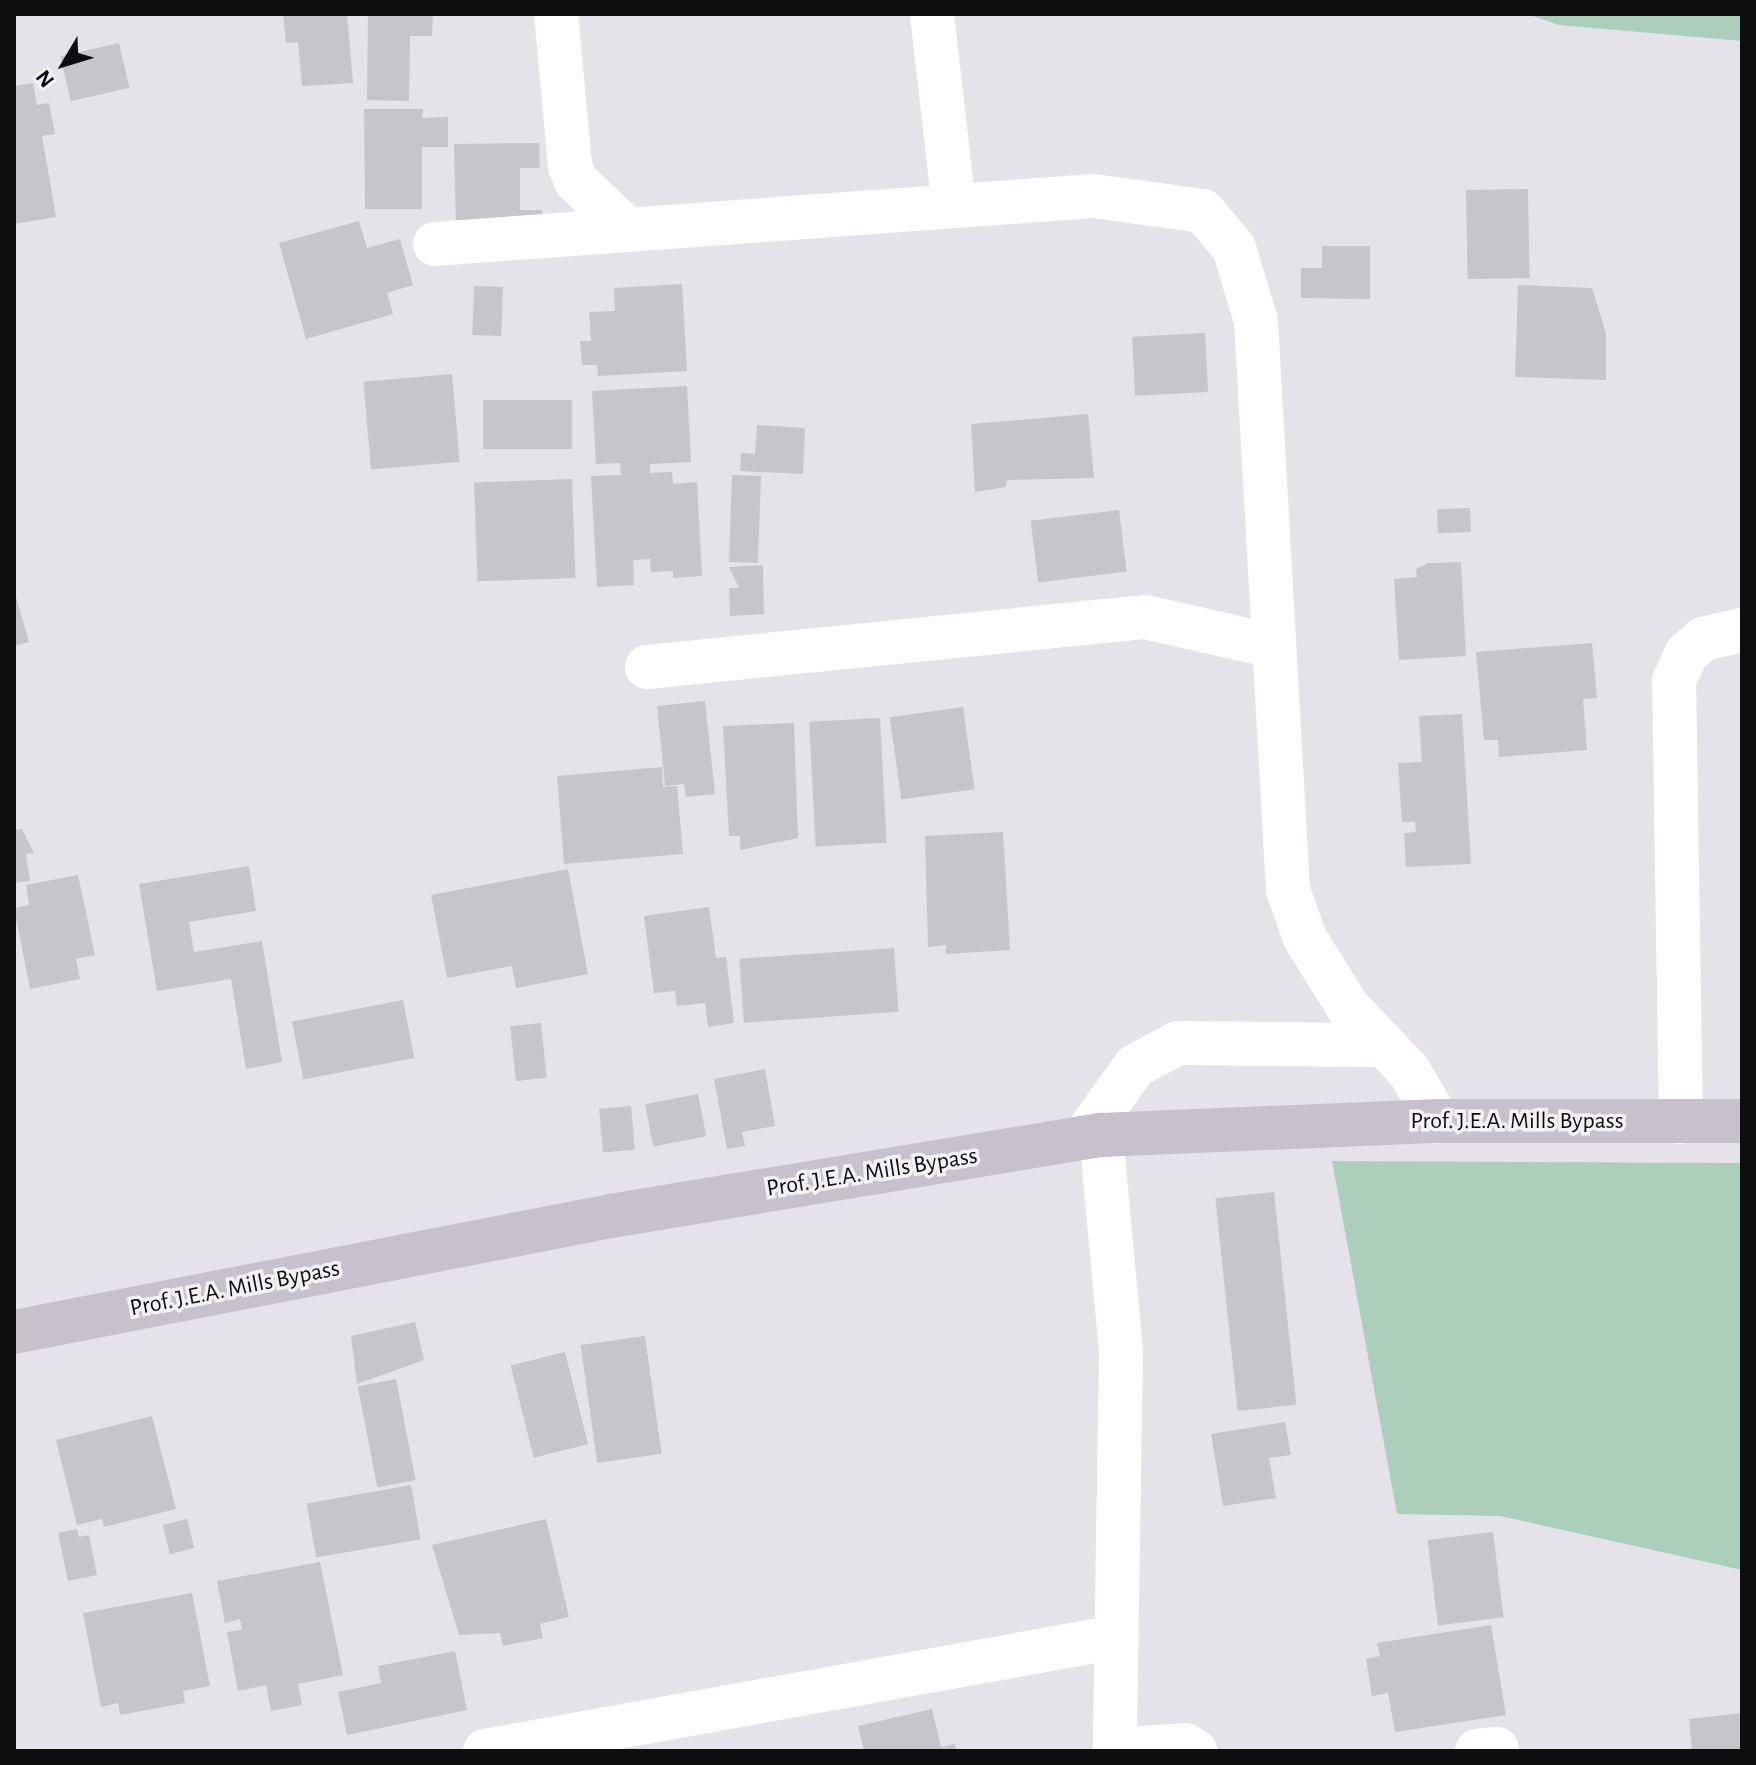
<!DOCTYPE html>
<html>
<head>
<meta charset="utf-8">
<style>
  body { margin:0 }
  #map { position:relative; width:1756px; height:1765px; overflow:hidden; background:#e6e2e9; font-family:"Alegreya Sans",sans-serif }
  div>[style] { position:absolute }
  .green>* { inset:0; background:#accfbb }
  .building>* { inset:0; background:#c7c4ca; transform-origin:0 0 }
  .street>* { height:44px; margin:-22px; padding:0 22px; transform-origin:22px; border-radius:22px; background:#fff }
  .secondary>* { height:44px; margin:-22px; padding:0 22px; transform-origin:22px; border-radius:22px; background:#c6c1cb }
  span { translate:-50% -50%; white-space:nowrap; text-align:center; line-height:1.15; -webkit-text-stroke:7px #f3f0f6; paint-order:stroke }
  .street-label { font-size:24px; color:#0e0d0f }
  .frame { position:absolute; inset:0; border:16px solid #0e0d0f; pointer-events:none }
  .north { position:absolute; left:24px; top:24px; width:80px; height:80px; -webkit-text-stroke:6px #f3f0f6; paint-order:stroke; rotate:232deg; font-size:22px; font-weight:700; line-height:32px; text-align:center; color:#0e0d0f }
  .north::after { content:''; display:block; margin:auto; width:28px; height:36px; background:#0e0d0f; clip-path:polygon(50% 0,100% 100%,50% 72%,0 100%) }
</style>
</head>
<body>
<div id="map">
  <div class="green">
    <i style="clip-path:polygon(1527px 14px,1742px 14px,1742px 41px,1559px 25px)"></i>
    <i style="clip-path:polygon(1332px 1161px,1742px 1163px,1742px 1570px,1500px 1516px,1397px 1514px)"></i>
  </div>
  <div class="building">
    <i style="clip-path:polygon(283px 14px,347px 14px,353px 83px,302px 86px,298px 42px,286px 43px)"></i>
    <i style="clip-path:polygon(368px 14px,433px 14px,432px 36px,410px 36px,409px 101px,367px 100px)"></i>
    <i style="left:119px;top:43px;width:46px;height:60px;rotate:77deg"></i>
    <i style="clip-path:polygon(33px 83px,37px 105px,49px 103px,55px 134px,42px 136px,56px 217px,14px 224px,14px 86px)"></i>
    <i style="clip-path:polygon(364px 109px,423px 109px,422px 118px,448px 117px,448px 147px,422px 147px,422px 209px,365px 209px)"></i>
    <i style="clip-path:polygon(539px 143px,540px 168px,520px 168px,520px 210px,542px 210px,542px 224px,456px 224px,454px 144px)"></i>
    <i style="left:1528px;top:189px;width:89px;height:62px;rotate:89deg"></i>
    <i style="clip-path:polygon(359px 221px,367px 248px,400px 239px,413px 285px,387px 293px,393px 314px,306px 339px,279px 243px)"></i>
    <i style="clip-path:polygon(1322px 246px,1370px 246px,1370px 299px,1301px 298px,1301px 268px,1322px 268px)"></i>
    <i style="clip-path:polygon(682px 284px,687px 371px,598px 376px,597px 365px,582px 365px,580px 341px,591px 341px,589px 312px,615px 311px,614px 288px)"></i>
    <i style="clip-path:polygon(1518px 285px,1592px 288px,1606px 333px,1606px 380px,1515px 377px)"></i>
    <i style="left:474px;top:286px;width:29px;height:49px;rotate:2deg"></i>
    <i style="left:1205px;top:333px;width:59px;height:73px;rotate:87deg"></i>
    <i style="left:452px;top:374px;width:88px;height:89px;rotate:85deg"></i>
    <i style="clip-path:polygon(687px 386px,691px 462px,650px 464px,650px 473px,672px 472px,673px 484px,697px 482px,702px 576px,673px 578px,673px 571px,651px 572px,650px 559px,633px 560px,634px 585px,597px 587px,591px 476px,621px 475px,620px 463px,596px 464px,592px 391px)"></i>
    <i style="left:483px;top:400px;width:89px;height:49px"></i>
    <i style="clip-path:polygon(1088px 414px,1094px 478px,1007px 480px,1006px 487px,975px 492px,971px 424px)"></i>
    <i style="clip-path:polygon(757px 425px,805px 428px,803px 474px,740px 471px,741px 453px,755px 454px)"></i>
    <i style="left:732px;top:475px;width:29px;height:87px;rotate:2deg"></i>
    <i style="left:572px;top:479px;width:99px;height:98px;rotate:88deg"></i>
    <i style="left:1470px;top:508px;width:24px;height:33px;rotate:88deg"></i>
    <i style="left:1119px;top:510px;width:62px;height:89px;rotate:83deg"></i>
    <i style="clip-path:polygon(1461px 562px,1466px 656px,1399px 660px,1394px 579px,1417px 577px,1416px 569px,1428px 563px)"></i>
    <i style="clip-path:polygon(763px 565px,764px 614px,730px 616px,729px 588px,739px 588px,729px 567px)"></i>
    <i style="clip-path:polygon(14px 590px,29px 642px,14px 646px)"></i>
    <i style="clip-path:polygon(1592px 643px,1597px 698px,1583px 699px,1587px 750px,1499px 757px,1498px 740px,1484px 740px,1476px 652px)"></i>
    <i style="clip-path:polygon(705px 701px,715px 794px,686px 797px,684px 784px,665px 786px,657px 706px)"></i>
    <i style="left:963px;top:707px;width:83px;height:74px;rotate:82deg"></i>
    <i style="clip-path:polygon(1462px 714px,1471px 864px,1406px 867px,1404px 833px,1416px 832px,1415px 822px,1402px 822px,1398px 763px,1422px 762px,1419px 716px)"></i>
    <i style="left:880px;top:718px;width:125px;height:71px;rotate:87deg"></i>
    <i style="clip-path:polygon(794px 723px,798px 838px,740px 850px,740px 836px,729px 836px,723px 726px)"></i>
    <i style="clip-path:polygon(662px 767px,663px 787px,677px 786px,683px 854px,564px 864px,557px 776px)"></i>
    <i style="clip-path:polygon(22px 829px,34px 853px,26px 854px,30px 881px,14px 883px,14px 830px)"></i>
    <i style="clip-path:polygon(1003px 832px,1010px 950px,946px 954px,946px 945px,928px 947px,925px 836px)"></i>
    <i style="clip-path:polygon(249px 866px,256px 911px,189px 922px,194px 952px,262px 941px,282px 1062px,246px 1069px,231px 979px,157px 991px,139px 884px)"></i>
    <i style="clip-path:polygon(568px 869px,588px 974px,516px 988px,512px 966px,447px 978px,431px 895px)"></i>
    <i style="clip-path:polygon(78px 875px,95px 955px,76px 959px,80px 979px,30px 989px,14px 908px,29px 905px,26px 885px)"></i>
    <i style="clip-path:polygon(709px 907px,716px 958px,726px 957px,734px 1023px,708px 1027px,705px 1003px,677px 1006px,675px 991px,654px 993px,644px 916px)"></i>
    <i style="left:894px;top:948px;width:64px;height:155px;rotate:86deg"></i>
    <i style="left:403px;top:1000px;width:59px;height:113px;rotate:79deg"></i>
    <i style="left:541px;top:1023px;width:55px;height:31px;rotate:84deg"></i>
    <i style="clip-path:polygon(765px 1069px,775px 1126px,742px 1132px,745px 1146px,727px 1149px,714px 1079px)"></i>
    <i style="left:698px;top:1094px;width:43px;height:54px;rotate:79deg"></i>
    <i style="left:631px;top:1106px;width:44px;height:32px;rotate:85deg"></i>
    <i style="left:1274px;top:1192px;width:214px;height:59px;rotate:84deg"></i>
    <i style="clip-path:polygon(415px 1322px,424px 1360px,357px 1384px,351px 1336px)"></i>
    <i style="left:645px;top:1336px;width:119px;height:65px;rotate:82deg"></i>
    <i style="left:565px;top:1352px;width:95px;height:56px;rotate:76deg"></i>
    <i style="left:396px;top:1379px;width:103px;height:39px;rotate:79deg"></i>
    <i style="clip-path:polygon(152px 1416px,176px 1509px,104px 1527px,102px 1519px,77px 1525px,56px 1440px)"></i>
    <i style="clip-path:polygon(1285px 1422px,1291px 1455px,1269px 1458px,1276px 1498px,1223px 1506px,1211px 1434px)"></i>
    <i style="left:411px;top:1485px;width:55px;height:106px;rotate:80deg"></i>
    <i style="left:187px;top:1519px;width:30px;height:25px;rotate:76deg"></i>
    <i style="clip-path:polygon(546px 1519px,569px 1617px,540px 1624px,543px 1638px,503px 1646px,500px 1633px,459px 1635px,432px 1545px)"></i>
    <i style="clip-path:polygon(77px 1529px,79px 1537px,89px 1535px,97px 1575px,68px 1581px,58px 1533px)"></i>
    <i style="left:1493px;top:1532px;width:86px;height:66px;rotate:83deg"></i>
    <i style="clip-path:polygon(320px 1562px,343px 1675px,298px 1684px,302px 1705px,271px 1711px,266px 1685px,238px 1691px,227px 1632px,242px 1630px,240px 1619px,225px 1623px,217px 1581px)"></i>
    <i style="clip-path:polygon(192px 1593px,210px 1686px,183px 1691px,185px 1703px,120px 1715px,118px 1703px,101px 1707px,83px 1613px)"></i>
    <i style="clip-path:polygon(1491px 1625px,1506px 1715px,1395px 1732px,1388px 1693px,1372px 1696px,1366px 1659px,1380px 1656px,1377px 1643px)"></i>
    <i style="clip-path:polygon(455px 1651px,467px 1710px,347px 1735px,338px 1692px,381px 1683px,378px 1666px)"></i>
    <i style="clip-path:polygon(932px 1709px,941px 1747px,955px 1744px,956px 1751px,864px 1751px,858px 1726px)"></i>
    <i style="clip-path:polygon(1742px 1713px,1742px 1751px,1692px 1751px,1689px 1719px)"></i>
  </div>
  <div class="street">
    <i style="left:556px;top:14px;width:153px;rotate:84.7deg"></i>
    <i style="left:570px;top:166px;width:16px;rotate:68deg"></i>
    <i style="left:576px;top:181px;width:70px;rotate:43.3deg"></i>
    <i style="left:932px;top:14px;width:193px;rotate:83.5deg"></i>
    <i style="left:435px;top:244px;width:660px;rotate:-4.17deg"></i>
    <i style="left:1093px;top:196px;width:111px;rotate:7.8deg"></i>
    <i style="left:1203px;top:211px;width:48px;rotate:50deg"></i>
    <i style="left:1234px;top:248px;width:76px;rotate:73.2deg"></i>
    <i style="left:1256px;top:321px;width:570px;rotate:86.78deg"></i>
    <i style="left:1288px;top:890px;width:51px;rotate:70.5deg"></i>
    <i style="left:1305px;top:938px;width:81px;rotate:58.1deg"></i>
    <i style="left:1348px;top:1007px;width:88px;rotate:46.4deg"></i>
    <i style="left:1409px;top:1071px;width:58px;rotate:59.9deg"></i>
    <i style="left:647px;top:667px;width:501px;rotate:-5.73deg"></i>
    <i style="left:1145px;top:617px;width:131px;rotate:12.8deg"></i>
    <i style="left:1681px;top:1122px;width:441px;rotate:-90.9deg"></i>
    <i style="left:1674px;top:681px;width:30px;rotate:-66deg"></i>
    <i style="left:1686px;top:654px;width:23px;rotate:-41deg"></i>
    <i style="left:1703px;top:639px;width:40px;rotate:-13deg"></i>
    <i style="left:1101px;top:1135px;width:217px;rotate:84.7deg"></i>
    <i style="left:1121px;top:1351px;width:400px;rotate:90.9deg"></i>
    <i style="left:1084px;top:1137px;width:87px;rotate:-54.3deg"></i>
    <i style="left:1135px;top:1066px;width:49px;rotate:-28.1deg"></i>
    <i style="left:1178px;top:1043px;width:203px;rotate:0.6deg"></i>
    <i style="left:1115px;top:1750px;width:70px;rotate:-4.1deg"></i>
    <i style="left:1185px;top:1745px;width:12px;rotate:31deg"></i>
    <i style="left:485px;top:1751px;width:642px;rotate:-10.23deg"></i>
    <i style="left:1477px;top:1751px;width:20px;rotate:-6deg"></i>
  </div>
  <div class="secondary">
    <i style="left:14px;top:1332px;width:608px;rotate:-11deg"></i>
    <i style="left:611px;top:1216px;width:497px;rotate:-9.4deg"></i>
    <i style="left:1101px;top:1135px;width:337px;rotate:-2.4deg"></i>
    <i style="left:1438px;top:1121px;width:304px"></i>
  </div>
  <div class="street-label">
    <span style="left:1517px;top:1122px">Prof. J.E.A. Mills Bypass</span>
    <span style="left:872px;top:1173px;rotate:-9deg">Prof. J.E.A. Mills Bypass</span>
    <span style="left:235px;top:1289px;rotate:-11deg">Prof. J.E.A. Mills Bypass</span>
  </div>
  <div class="frame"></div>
  <div class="north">N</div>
</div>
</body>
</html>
